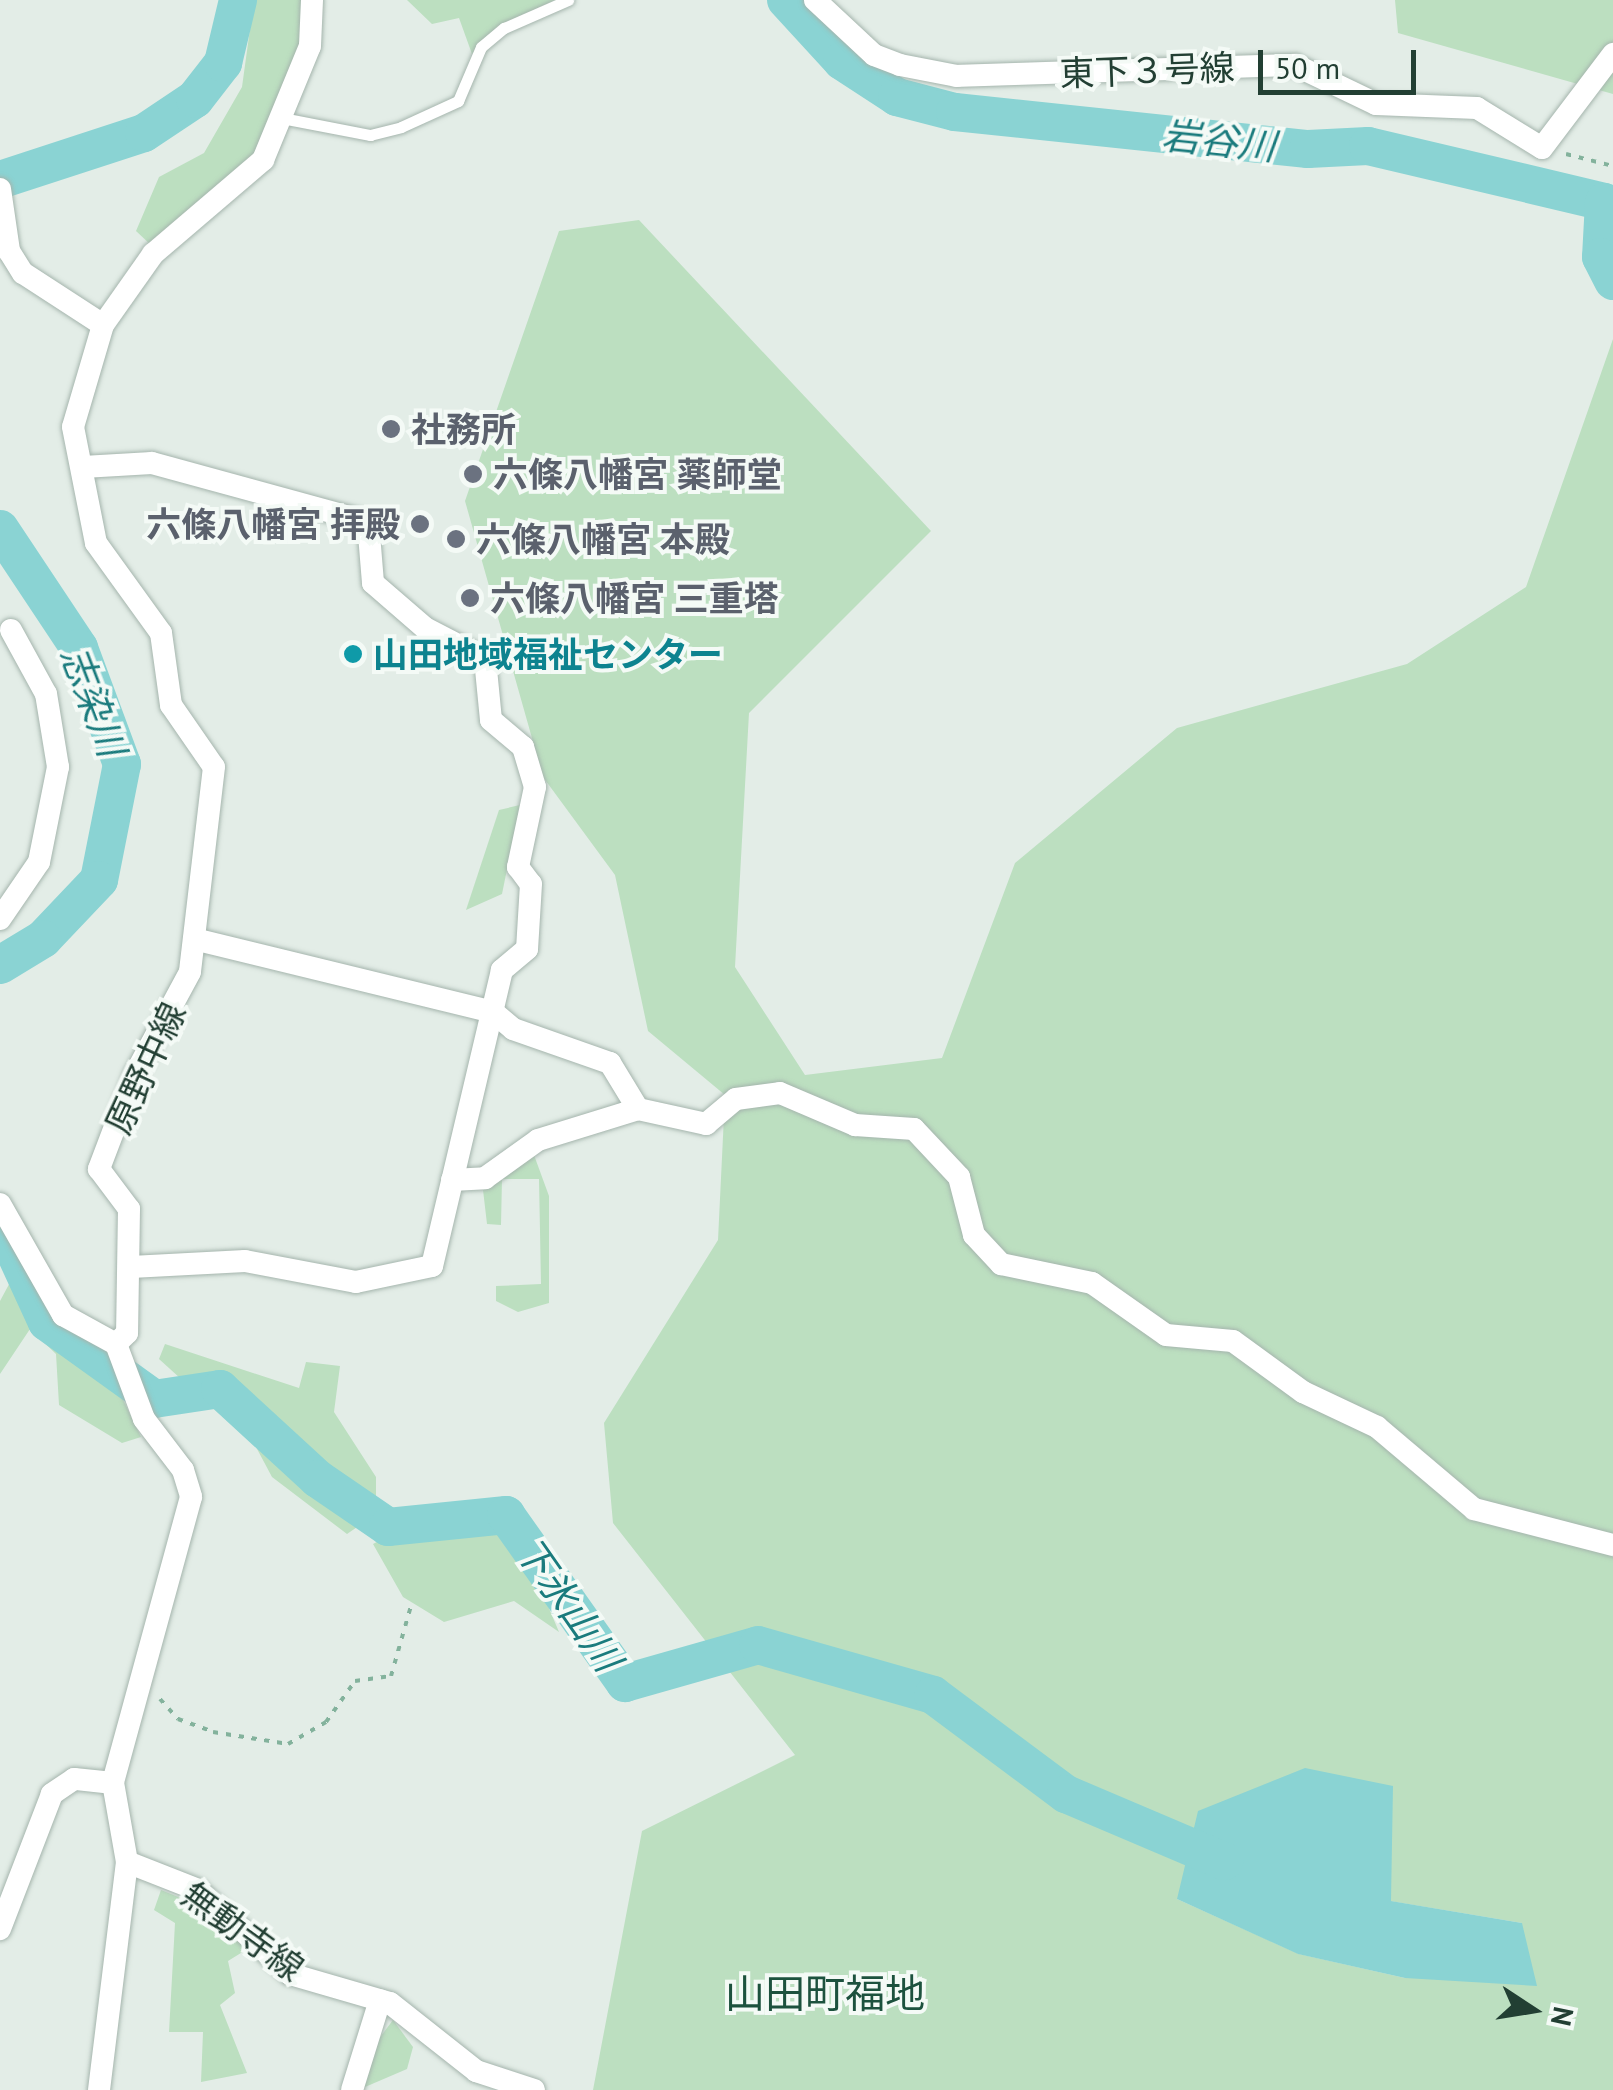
<!DOCTYPE html>
<html>
<head>
<meta charset="utf-8">
<style>
  body { margin:0 }
  #map { position:relative; width:1613px; height:2090px; overflow:hidden; background:#e3ede7; font-family:"PT Sans","Noto Sans JP",sans-serif }
  div>[style] { position:absolute }
  .green>* { inset:0; background:#bcdfc0 }
  .water>* { inset:0; background:#8ad3d3 }
  .river>* { height:38px; margin:-19px; padding:0 19px; transform-origin:19px; border-radius:19px; background:#8ad3d3 }
  .path>* { height:4px; margin-top:-2px; transform-origin:0; background:repeating-linear-gradient(90deg,#83b29c 0 5px,transparent 0 13px) }
  .roads { filter:drop-shadow(0 0 2px #a5b5ad) drop-shadow(0 0 2px #a5b5ad) }
  .lane>* { height:11px; margin:-5.5px; padding:0 5.5px; transform-origin:5.5px; border-radius:5.5px; background:#fff }
  .street>* { height:22px; margin:-11px; padding:0 11px; transform-origin:11px; border-radius:11px; background:#fff }
  .dots>* { width:28px; height:28px; translate:-50% -50%; box-sizing:border-box; border:5px solid #f4faf6; border-radius:50% }
  span { translate:-50% -50%; white-space:nowrap; text-align:center; line-height:1.15; -webkit-text-stroke:8px #f4faf6; paint-order:stroke }
  .street-label { font-size:35px; color:#223f33 }
  .worship-label { font-size:35px; color:#5b616d; font-weight:700 }
  .left { translate:0 -50%; text-align:left }
  .right { translate:-100% -50%; text-align:right }
  .culture-label { font-size:35px; color:#0d838f; font-weight:700 }
  .water-label { font-size:38px; color:#1a7b7d; font-style:italic }
  .quarter-label { font-size:40px; color:#1d523e }
  .north { position:absolute; left:1483px; top:1960px; width:100px; height:100px; -webkit-text-stroke:8px #f4faf6; paint-order:stroke; rotate:102deg; font-size:28px; font-weight:700; line-height:40px; text-align:center; color:#223f33 }
  .north::after { content:''; display:block; margin:auto; width:35px; height:45px; background:#223f33; clip-path:polygon(50% 0,100% 100%,50% 72%,0 100%) }
  .scale { position:absolute; left:1258px; top:50px; width:158px; height:45px; box-sizing:border-box; border:5px solid #223f33; border-top:0; padding-left:12px; font-size:30px; line-height:35px; white-space:nowrap; color:#223f33; -webkit-text-stroke:8px #f4faf6; paint-order:stroke }
</style>
</head>
<body>
<div id="map">
  <div class="green">
    <i style="clip-path:polygon(254px 0,307px 0,304px 43px,258px 157px,152px 246px,136px 231px,159px 177px,204px 153px,242px 87px)"></i>
    <i style="clip-path:polygon(407px 0,555px 0,498px 26px,472px 54px,459px 18px,432px 24px)"></i>
    <i style="clip-path:polygon(1395px 0,1613px 0,1613px 94px,1398px 33px)"></i>
    <i style="clip-path:polygon(evenodd,639px 220px,931px 531px,749px 713px,735px 967px,805px 1075px,942px 1058px,1015px 863px,1177px 728px,1407px 664px,1526px 587px,1613px 339px,1613px 2090px,593px 2090px,642px 1831px,795px 1755px,613px 1523px,604px 1423px,718px 1240px,725px 1095px,648px 1031px,615px 875px,543px 777px,465px 501px,559px 231px,639px 220px,1177px 1899px,1390px 1901px,1522px 1923px,1405px 1978px,1299px 1954px,1177px 1899px)"></i>
    <i style="clip-path:polygon(520px 805px,502px 894px,466px 910px,499px 810px)"></i>
    <i style="clip-path:polygon(534px 1155px,549px 1196px,549px 1303px,518px 1312px,496px 1301px,496px 1286px,541px 1284px,539px 1179px,502px 1179px,501px 1225px,487px 1224px,483px 1190px)"></i>
    <i style="clip-path:polygon(14px 1275px,113px 1379px,141px 1437px,122px 1443px,59px 1405px,56px 1354px,30px 1329px,0 1374px,0 1301px)"></i>
    <i style="clip-path:polygon(165px 1344px,299px 1388px,306px 1362px,340px 1366px,334px 1412px,376px 1477px,376px 1514px,347px 1534px,272px 1477px,256px 1447px,159px 1359px)"></i>
    <i style="clip-path:polygon(505px 1504px,559px 1632px,514px 1601px,444px 1622px,403px 1597px,373px 1544px,433px 1513px)"></i>
    <i style="clip-path:polygon(161px 1890px,201px 1906px,249px 1948px,228px 1961px,235px 1993px,220px 2005px,247px 2073px,201px 2082px,203px 2032px,169px 2032px,175px 1923px,154px 1910px)"></i>
    <i style="clip-path:polygon(393px 2020px,413px 2047px,407px 2069px,358px 2090px,366px 2056px)"></i>
  </div>
  <div class="water">
    <i style="clip-path:polygon(1305px 1768px,1393px 1786px,1391px 1901px,1522px 1923px,1537px 1986px,1405px 1978px,1298px 1954px,1177px 1899px,1198px 1811px)"></i>
  </div>
  <div class="river">
    <i style="left:786px;top:0;width:83px;rotate:47.4deg"></i>
    <i style="left:842px;top:61px;width:66px;rotate:33.2deg"></i>
    <i style="left:897px;top:97px;width:60px;rotate:14.5deg"></i>
    <i style="left:955px;top:112px;width:355px;rotate:6deg"></i>
    <i style="left:1308px;top:149px;width:60px;rotate:-2.9deg"></i>
    <i style="left:1368px;top:146px;width:243px;rotate:13.3deg"></i>
    <i style="left:1604px;top:202px;width:55px;rotate:93.1deg"></i>
    <i style="left:1601px;top:257px;width:27px;rotate:63deg"></i>
    <i style="left:0;top:180px;width:151px;rotate:-18.1deg"></i>
    <i style="left:144px;top:133px;width:61px;rotate:-33.7deg"></i>
    <i style="left:195px;top:99px;width:46px;rotate:-52.1deg"></i>
    <i style="left:223px;top:63px;width:65px;rotate:-76.6deg"></i>
    <i style="left:0;top:529px;width:143px;rotate:56.4deg"></i>
    <i style="left:79px;top:648px;width:124px;rotate:69.7deg"></i>
    <i style="left:122px;top:764px;width:118px;rotate:101.2deg"></i>
    <i style="left:99px;top:880px;width:81px;rotate:133.5deg"></i>
    <i style="left:43px;top:939px;width:50px;rotate:148.8deg"></i>
    <i style="left:0;top:1220px;width:112px;rotate:65.3deg"></i>
    <i style="left:47px;top:1322px;width:132px;rotate:35.7deg"></i>
    <i style="left:154px;top:1399px;width:67px;rotate:-8.6deg"></i>
    <i style="left:220px;top:1389px;width:133px;rotate:42.6deg"></i>
    <i style="left:318px;top:1479px;width:85px;rotate:34.4deg"></i>
    <i style="left:388px;top:1527px;width:119px;rotate:-5.8deg"></i>
    <i style="left:506px;top:1515px;width:206px;rotate:54.7deg"></i>
    <i style="left:625px;top:1683px;width:138px;rotate:-15.9deg"></i>
    <i style="left:758px;top:1645px;width:182px;rotate:15.9deg"></i>
    <i style="left:933px;top:1695px;width:166px;rotate:36.7deg"></i>
    <i style="left:1066px;top:1794px;width:172px;rotate:23deg"></i>
  </div>
  <div class="path">
    <i style="left:1566px;top:154px;width:49px;rotate:14.3deg"></i>
    <i style="left:160px;top:1699px;width:27px;rotate:48deg"></i>
    <i style="left:178px;top:1719px;width:37px;rotate:20deg"></i>
    <i style="left:213px;top:1732px;width:76px;rotate:9.1deg"></i>
    <i style="left:288px;top:1744px;width:44px;rotate:-30.1deg"></i>
    <i style="left:326px;top:1722px;width:50px;rotate:-54.7deg"></i>
    <i style="left:355px;top:1681px;width:36px;rotate:-8deg"></i>
    <i style="left:391px;top:1676px;width:73px;rotate:-74.1deg"></i>
  </div>
  <div class="roads">
    <div class="lane">
      <i style="left:287px;top:119px;width:85px;rotate:10.9deg"></i>
      <i style="left:370px;top:135px;width:32px;rotate:-14deg"></i>
      <i style="left:401px;top:127px;width:63px;rotate:-24.5deg"></i>
      <i style="left:458px;top:101px;width:59px;rotate:-66.9deg"></i>
      <i style="left:481px;top:47px;width:30px;rotate:-40deg"></i>
      <i style="left:504px;top:28px;width:70px;rotate:-23.6deg"></i>
    </div>
    <div class="street">
      <i style="left:815px;top:0;width:81px;rotate:43deg"></i>
      <i style="left:874px;top:55px;width:28px;rotate:21deg"></i>
      <i style="left:900px;top:65px;width:58px;rotate:10.9deg"></i>
      <i style="left:957px;top:76px;width:338px;rotate:-1.9deg"></i>
      <i style="left:1295px;top:65px;width:90px;rotate:25.7deg"></i>
      <i style="left:1376px;top:104px;width:101px;rotate:2.3deg"></i>
      <i style="left:1477px;top:108px;width:76px;rotate:31.6deg"></i>
      <i style="left:1542px;top:148px;width:118px;rotate:-52.9deg"></i>
      <i style="left:0;top:189px;width:63px;rotate:81.7deg"></i>
      <i style="left:9px;top:251px;width:26px;rotate:58deg"></i>
      <i style="left:23px;top:273px;width:95px;rotate:33deg"></i>
      <i style="left:103px;top:325px;width:106px;rotate:106.4deg"></i>
      <i style="left:73px;top:427px;width:118px;rotate:78.8deg"></i>
      <i style="left:96px;top:543px;width:111px;rotate:54.2deg"></i>
      <i style="left:161px;top:633px;width:73px;rotate:82.1deg"></i>
      <i style="left:171px;top:705px;width:75px;rotate:55.3deg"></i>
      <i style="left:214px;top:767px;width:206px;rotate:96.7deg"></i>
      <i style="left:190px;top:972px;width:116px;rotate:118.3deg"></i>
      <i style="left:135px;top:1074px;width:102px;rotate:110.8deg"></i>
      <i style="left:99px;top:1169px;width:50px;rotate:53.1deg"></i>
      <i style="left:129px;top:1209px;width:124px;rotate:90.9deg"></i>
      <i style="left:127px;top:1333px;width:16px;rotate:135deg"></i>
      <i style="left:116px;top:1344px;width:80px;rotate:69.5deg"></i>
      <i style="left:144px;top:1419px;width:64px;rotate:52.6deg"></i>
      <i style="left:183px;top:1470px;width:28px;rotate:73deg"></i>
      <i style="left:191px;top:1497px;width:296px;rotate:105.3deg"></i>
      <i style="left:113px;top:1783px;width:39px;rotate:-174deg"></i>
      <i style="left:74px;top:1779px;width:27px;rotate:146deg"></i>
      <i style="left:52px;top:1794px;width:145px;rotate:111.1deg"></i>
      <i style="left:103px;top:325px;width:87px;rotate:-54.8deg"></i>
      <i style="left:153px;top:254px;width:145px;rotate:-40.5deg"></i>
      <i style="left:263px;top:160px;width:123px;rotate:-67.6deg"></i>
      <i style="left:310px;top:46px;width:46px;rotate:-87.5deg"></i>
      <i style="left:83px;top:467px;width:69px;rotate:-3.3deg"></i>
      <i style="left:152px;top:463px;width:224px;rotate:15.3deg"></i>
      <i style="left:368px;top:522px;width:61px;rotate:85.3deg"></i>
      <i style="left:373px;top:583px;width:69px;rotate:40.9deg"></i>
      <i style="left:425px;top:628px;width:68px;rotate:27.3deg"></i>
      <i style="left:485px;top:659px;width:61px;rotate:84.4deg"></i>
      <i style="left:491px;top:720px;width:42px;rotate:40.2deg"></i>
      <i style="left:523px;top:747px;width:42px;rotate:73.3deg"></i>
      <i style="left:535px;top:787px;width:82px;rotate:102deg"></i>
      <i style="left:518px;top:867px;width:21px;rotate:53deg"></i>
      <i style="left:531px;top:884px;width:65px;rotate:93.5deg"></i>
      <i style="left:527px;top:949px;width:33px;rotate:140deg"></i>
      <i style="left:502px;top:970px;width:304px;rotate:103.3deg"></i>
      <i style="left:432px;top:1266px;width:78px;rotate:168.1deg"></i>
      <i style="left:356px;top:1282px;width:113px;rotate:-169.3deg"></i>
      <i style="left:245px;top:1261px;width:114px;rotate:177deg"></i>
      <i style="left:0;top:919px;width:69px;rotate:-55.6deg"></i>
      <i style="left:39px;top:862px;width:97px;rotate:-78.7deg"></i>
      <i style="left:58px;top:767px;width:74px;rotate:-99.3deg"></i>
      <i style="left:46px;top:694px;width:73px;rotate:-118.7deg"></i>
      <i style="left:194px;top:939px;width:308px;rotate:13.7deg"></i>
      <i style="left:493px;top:1012px;width:26px;rotate:40deg"></i>
      <i style="left:513px;top:1029px;width:103px;rotate:19.3deg"></i>
      <i style="left:610px;top:1063px;width:54px;rotate:58.7deg"></i>
      <i style="left:638px;top:1109px;width:70px;rotate:12.4deg"></i>
      <i style="left:706px;top:1124px;width:39px;rotate:-40deg"></i>
      <i style="left:736px;top:1099px;width:44px;rotate:-7.8deg"></i>
      <i style="left:780px;top:1093px;width:82px;rotate:23.1deg"></i>
      <i style="left:855px;top:1125px;width:59px;rotate:3.9deg"></i>
      <i style="left:914px;top:1129px;width:66px;rotate:46.8deg"></i>
      <i style="left:959px;top:1177px;width:60px;rotate:75.5deg"></i>
      <i style="left:974px;top:1235px;width:40px;rotate:47deg"></i>
      <i style="left:1001px;top:1264px;width:93px;rotate:11.8deg"></i>
      <i style="left:1092px;top:1283px;width:90px;rotate:35.1deg"></i>
      <i style="left:1166px;top:1335px;width:67px;rotate:5.1deg"></i>
      <i style="left:1233px;top:1341px;width:87px;rotate:36.1deg"></i>
      <i style="left:1303px;top:1392px;width:82px;rotate:25.3deg"></i>
      <i style="left:1377px;top:1427px;width:127px;rotate:40.2deg"></i>
      <i style="left:1474px;top:1509px;width:144px;rotate:14.5deg"></i>
      <i style="left:452px;top:1180px;width:33px;rotate:-3deg"></i>
      <i style="left:485px;top:1178px;width:65px;rotate:-35.6deg"></i>
      <i style="left:538px;top:1140px;width:105px;rotate:-17.2deg"></i>
      <i style="left:0;top:1204px;width:128px;rotate:60.4deg"></i>
      <i style="left:63px;top:1315px;width:60px;rotate:28.7deg"></i>
      <i style="left:127px;top:1862px;width:76px;rotate:21.5deg"></i>
      <i style="left:198px;top:1890px;width:125px;rotate:42.4deg"></i>
      <i style="left:290px;top:1974px;width:104px;rotate:16.2deg"></i>
      <i style="left:390px;top:2003px;width:110px;rotate:38.3deg"></i>
      <i style="left:476px;top:2071px;width:61px;rotate:18.1deg"></i>
      <i style="left:99px;top:2090px;width:230px;rotate:-83deg"></i>
      <i style="left:127px;top:1862px;width:80px;rotate:-100deg"></i>
      <i style="left:352px;top:2090px;width:94px;rotate:-72.7deg"></i>
    </div>
  </div>
  <div class="dots">
    <i style="left:391px;top:429px;background:#6b7280"></i>
    <i style="left:473px;top:474px;background:#6b7280"></i>
    <i style="left:420px;top:524px;background:#6b7280"></i>
    <i style="left:456px;top:539px;background:#6b7280"></i>
    <i style="left:470px;top:598px;background:#6b7280"></i>
    <i style="left:353px;top:654px;background:#0f9aa8"></i>
  </div>
  <div class="street-label">
    <span style="left:1147px;top:70px;rotate:-2deg">東下３号線</span>
    <span style="left:145px;top:1068px;rotate:-65deg">原野中線</span>
    <span style="left:243px;top:1931px;rotate:36deg">無動寺線</span>
  </div>
  <div class="worship-label">
    <span class="left" style="left:411px;top:429px">社務所</span>
    <span class="left" style="left:493px;top:474px">六條八幡宮 薬師堂</span>
    <span class="right" style="left:400px;top:524px">六條八幡宮 拝殿</span>
    <span class="left" style="left:476px;top:539px">六條八幡宮 本殿</span>
    <span class="left" style="left:490px;top:598px">六條八幡宮 三重塔</span>
  </div>
  <div class="culture-label">
    <span class="left" style="left:373px;top:654px">山田地域福祉センター</span>
  </div>
  <div class="water-label">
    <span style="left:1219px;top:140px;rotate:6deg">岩谷川</span>
    <span style="left:94px;top:701px;rotate:69deg">志染川</span>
    <span style="left:569px;top:1604px;rotate:55deg">下氷山川</span>
  </div>
  <div class="quarter-label">
    <span style="left:825px;top:1993px">山田町福地</span>
  </div>
  <div class="north">N</div>
  <div class="scale">50 m</div>
</div>
</body>
</html>
